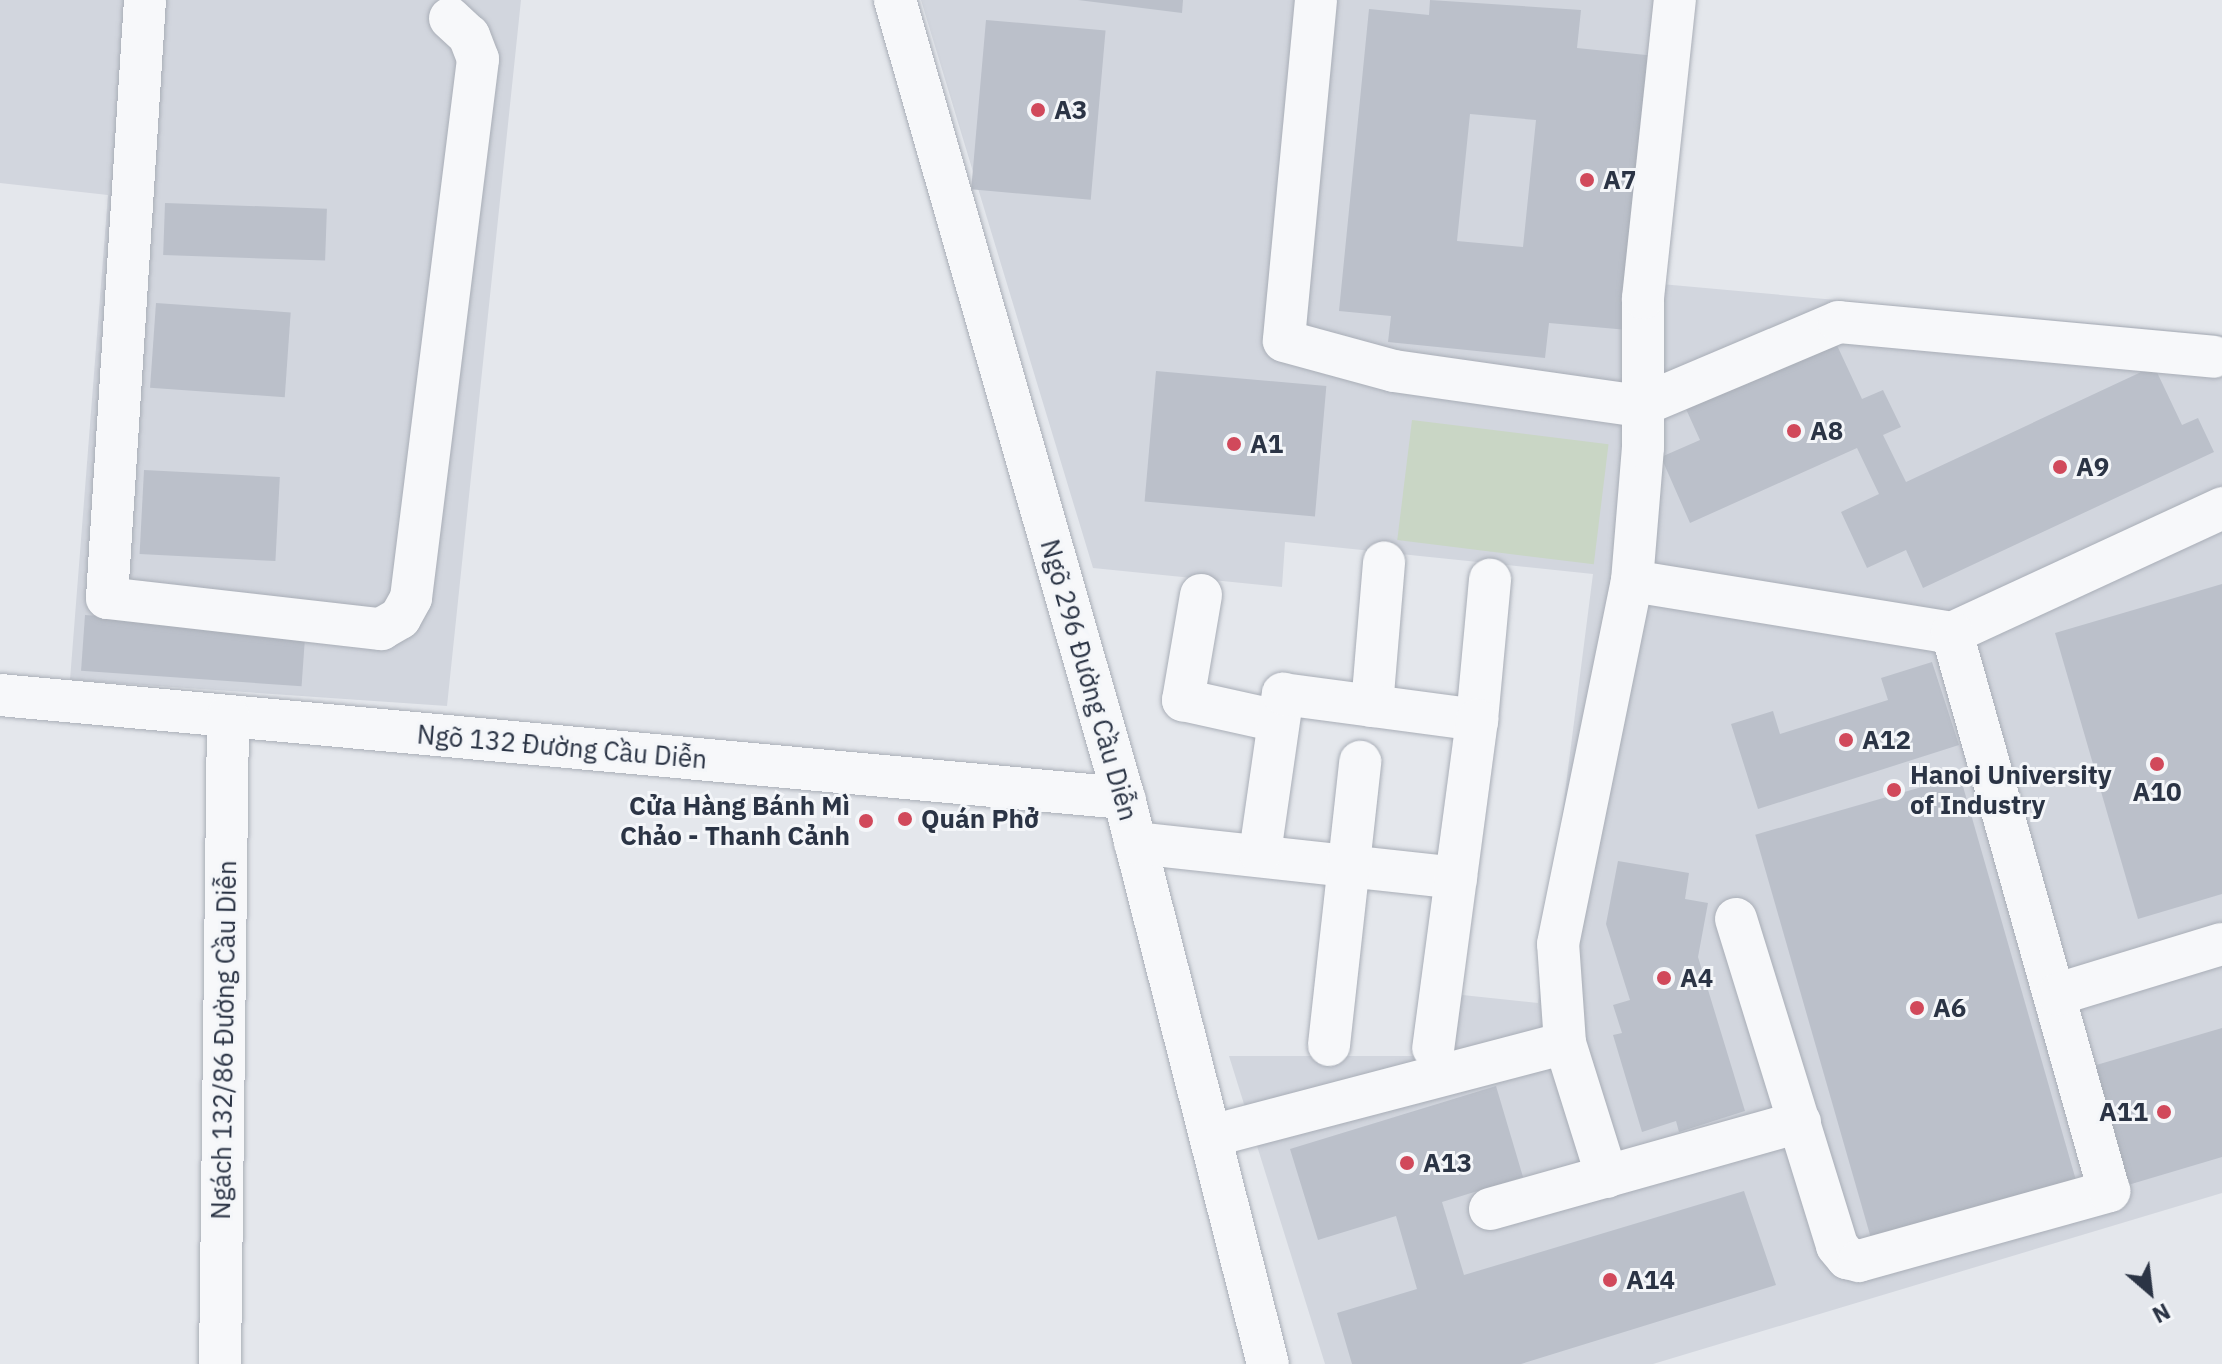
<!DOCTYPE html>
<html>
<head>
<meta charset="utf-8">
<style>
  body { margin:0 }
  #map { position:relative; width:2222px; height:1364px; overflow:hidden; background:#e4e7ec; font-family:"IBM Plex Sans",sans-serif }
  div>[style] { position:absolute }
  .built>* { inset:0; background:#d2d6de }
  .green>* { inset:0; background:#c9d6c5; transform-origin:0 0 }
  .building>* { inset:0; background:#bbc0ca; transform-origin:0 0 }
  .roads { filter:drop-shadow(0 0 2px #a9aeb7) drop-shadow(0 0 2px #a9aeb7) }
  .minor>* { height:42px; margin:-21px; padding:0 21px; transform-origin:21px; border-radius:21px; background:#f7f8fa }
  .dots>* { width:22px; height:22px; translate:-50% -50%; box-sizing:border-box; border:4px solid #f4f6f9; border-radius:50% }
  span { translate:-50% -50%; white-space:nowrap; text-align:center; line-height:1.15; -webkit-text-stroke:6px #f4f6f9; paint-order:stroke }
  .poi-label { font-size:26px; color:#2b3445; font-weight:700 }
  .left { translate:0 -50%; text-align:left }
  .right { translate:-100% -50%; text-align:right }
  .street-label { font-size:26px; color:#2b3445 }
  .north { position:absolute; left:2110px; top:1252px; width:80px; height:80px; -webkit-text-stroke:6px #f4f6f9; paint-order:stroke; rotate:152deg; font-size:22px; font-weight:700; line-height:32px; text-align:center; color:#2b3445 }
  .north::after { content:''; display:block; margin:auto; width:28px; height:36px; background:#2b3445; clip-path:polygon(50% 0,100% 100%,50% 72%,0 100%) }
</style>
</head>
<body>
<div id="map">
  <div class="built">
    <i style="clip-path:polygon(0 0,521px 0,447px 706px,70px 680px,108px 195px,0 183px)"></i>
    <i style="clip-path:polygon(921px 0,1663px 0,1661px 284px,2222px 335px,2222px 1193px,1653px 1364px,1325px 1364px,1229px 1056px,1441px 1056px,1453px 994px,1538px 1003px,1593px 574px,1285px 542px,1282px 587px,1093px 568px)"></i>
  </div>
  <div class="green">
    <i style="left:1412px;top:420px;width:198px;height:121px;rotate:7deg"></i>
  </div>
  <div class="building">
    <i style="clip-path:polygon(1078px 0,1183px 0,1182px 13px)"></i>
    <i style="clip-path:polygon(evenodd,1430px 0,1581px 10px,1577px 48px,1656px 56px,1628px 330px,1549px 323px,1545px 358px,1388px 342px,1391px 316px,1339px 311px,1369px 9px,1429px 15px,1430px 0,1470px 114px,1536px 120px,1523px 247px,1457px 241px,1470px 114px)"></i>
    <i style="left:986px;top:20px;width:120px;height:170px;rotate:5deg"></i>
    <i style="left:165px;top:203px;width:162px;height:52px;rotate:2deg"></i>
    <i style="left:156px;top:303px;width:135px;height:85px;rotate:4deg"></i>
    <i style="clip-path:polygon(1835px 341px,1862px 399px,1883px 390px,1901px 427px,1883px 435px,1906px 482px,2154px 366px,2182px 425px,2198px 418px,2214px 452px,1923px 588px,1906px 550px,1867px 568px,1841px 512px,1879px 494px,1857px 448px,1690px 523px,1661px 457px,1700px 440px,1686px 409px)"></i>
    <i style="left:1156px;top:371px;width:171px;height:131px;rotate:5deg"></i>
    <i style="left:144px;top:470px;width:136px;height:84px;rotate:3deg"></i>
    <i style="clip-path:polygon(2222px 584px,2222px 894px,2138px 919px,2055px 633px)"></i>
    <i style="left:85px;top:615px;width:221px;height:56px;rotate:4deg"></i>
    <i style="clip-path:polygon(1932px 662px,1959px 745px,1758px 809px,1731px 724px,1773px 711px,1780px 734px,1888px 700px,1881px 678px)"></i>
    <i style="left:1960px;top:776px;width:423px;height:213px;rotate:74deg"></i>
    <i style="clip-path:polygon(1618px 861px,1689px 873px,1685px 899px,1708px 903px,1698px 957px,1745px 1111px,1679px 1132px,1676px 1121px,1642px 1132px,1613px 1035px,1622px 1033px,1613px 1005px,1630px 1000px,1606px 924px)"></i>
    <i style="clip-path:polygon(2222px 1028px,2222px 1157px,2128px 1185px,2093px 1066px)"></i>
    <i style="clip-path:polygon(1496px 1086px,1523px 1177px,1442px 1202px,1464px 1275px,1744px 1191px,1776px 1285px,1521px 1364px,1352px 1364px,1337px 1313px,1417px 1289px,1396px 1216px,1318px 1240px,1290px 1149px)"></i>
  </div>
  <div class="roads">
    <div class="minor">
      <i style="left:145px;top:0;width:599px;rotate:93.64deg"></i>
      <i style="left:107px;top:598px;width:276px;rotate:6.5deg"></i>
      <i style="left:381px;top:629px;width:22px;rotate:-30deg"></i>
      <i style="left:400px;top:618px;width:23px;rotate:-61deg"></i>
      <i style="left:411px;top:598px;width:543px;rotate:-82.91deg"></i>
      <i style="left:478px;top:59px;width:25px;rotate:-111deg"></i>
      <i style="left:469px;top:36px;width:26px;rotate:-137deg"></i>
      <i style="left:895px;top:0;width:830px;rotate:73.99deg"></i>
      <i style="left:1124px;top:798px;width:584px;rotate:75.73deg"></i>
      <i style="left:1316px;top:0;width:342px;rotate:95.4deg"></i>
      <i style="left:1284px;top:341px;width:114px;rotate:15.3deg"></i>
      <i style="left:1394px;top:371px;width:248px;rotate:8.1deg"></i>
      <i style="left:1640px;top:406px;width:216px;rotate:-22.9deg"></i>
      <i style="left:1839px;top:322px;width:376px;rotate:5.3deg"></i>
      <i style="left:1632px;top:581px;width:324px;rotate:9.2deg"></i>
      <i style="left:1952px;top:633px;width:298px;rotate:-24.8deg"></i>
      <i style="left:1201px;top:595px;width:107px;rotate:99.7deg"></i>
      <i style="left:1183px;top:700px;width:97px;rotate:12.5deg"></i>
      <i style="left:0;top:695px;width:1129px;rotate:5.24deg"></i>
      <i style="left:1372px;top:706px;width:144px;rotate:-85.2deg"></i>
      <i style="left:1477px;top:720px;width:141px;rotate:-84.7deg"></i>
      <i style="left:1135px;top:843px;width:323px;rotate:6.2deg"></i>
      <i style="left:1260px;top:853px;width:161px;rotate:-81.8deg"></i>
      <i style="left:1283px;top:694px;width:196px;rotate:7.6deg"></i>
      <i style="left:1477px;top:720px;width:331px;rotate:97.6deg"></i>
      <i style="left:1736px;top:919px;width:342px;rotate:72.8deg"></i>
      <i style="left:1837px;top:1246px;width:16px;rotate:50deg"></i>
      <i style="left:1847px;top:1258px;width:12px;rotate:14deg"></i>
      <i style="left:1859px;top:1261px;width:260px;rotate:-15.6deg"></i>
      <i style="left:2109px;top:1191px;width:580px;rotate:-105.71deg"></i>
      <i style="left:2058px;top:994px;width:171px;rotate:-17deg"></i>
      <i style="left:1329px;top:1045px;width:285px;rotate:-83.7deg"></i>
      <i style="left:1211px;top:1136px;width:366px;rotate:-14.7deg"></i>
      <i style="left:1607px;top:1177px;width:140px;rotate:-107.4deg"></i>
      <i style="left:1565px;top:1043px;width:99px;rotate:-94deg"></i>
      <i style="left:1558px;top:944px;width:370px;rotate:-78.5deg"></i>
      <i style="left:1632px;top:581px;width:134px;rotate:-85.3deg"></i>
      <i style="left:1643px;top:447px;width:149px;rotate:-90deg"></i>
      <i style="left:1643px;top:298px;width:300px;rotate:-83.9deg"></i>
      <i style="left:1490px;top:1209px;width:322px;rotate:-15.7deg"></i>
      <i style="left:220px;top:1364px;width:648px;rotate:-89.29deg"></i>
    </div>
  </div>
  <div class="dots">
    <i style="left:1038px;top:110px;background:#d1495b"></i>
    <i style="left:1587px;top:180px;background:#d1495b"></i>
    <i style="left:1794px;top:431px;background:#d1495b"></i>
    <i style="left:1234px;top:444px;background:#d1495b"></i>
    <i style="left:2060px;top:467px;background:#d1495b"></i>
    <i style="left:1846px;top:740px;background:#d1495b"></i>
    <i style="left:2157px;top:764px;background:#d1495b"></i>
    <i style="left:1894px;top:790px;background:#d1495b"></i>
    <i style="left:905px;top:819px;background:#d1495b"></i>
    <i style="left:866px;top:821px;background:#d1495b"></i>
    <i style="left:1664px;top:978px;background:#d1495b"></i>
    <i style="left:1917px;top:1008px;background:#d1495b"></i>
    <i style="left:2164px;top:1112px;background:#d1495b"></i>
    <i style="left:1407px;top:1163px;background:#d1495b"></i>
    <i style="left:1610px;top:1280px;background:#d1495b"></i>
  </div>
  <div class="poi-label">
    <span class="left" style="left:1054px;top:110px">A3</span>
    <span class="left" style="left:1603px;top:180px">A7</span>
    <span class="left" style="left:1810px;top:431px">A8</span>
    <span class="left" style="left:1250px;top:444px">A1</span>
    <span class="left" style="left:2076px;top:467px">A9</span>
    <span class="left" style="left:1862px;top:740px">A12</span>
    <span class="left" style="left:1910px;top:790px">Hanoi University<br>of Industry</span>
    <span style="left:2157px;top:792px">A10</span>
    <span class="right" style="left:850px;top:821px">Cửa Hàng Bánh Mì<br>Chảo - Thanh Cảnh</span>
    <span class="left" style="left:921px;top:819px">Quán Phở</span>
    <span class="left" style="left:1680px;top:978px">A4</span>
    <span class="left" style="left:1933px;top:1008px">A6</span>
    <span class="right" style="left:2148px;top:1112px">A11</span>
    <span class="left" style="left:1423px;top:1163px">A13</span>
    <span class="left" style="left:1626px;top:1280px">A14</span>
  </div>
  <div class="street-label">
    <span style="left:1089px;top:680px;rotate:74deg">Ngõ 296 Đường Cầu Diễn</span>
    <span style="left:562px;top:747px;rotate:5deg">Ngõ 132 Đường Cầu Diễn</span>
    <span style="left:224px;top:1040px;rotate:-89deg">Ngách 132/86 Đường Cầu Diễn</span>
  </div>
  <div class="north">N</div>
</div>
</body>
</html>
